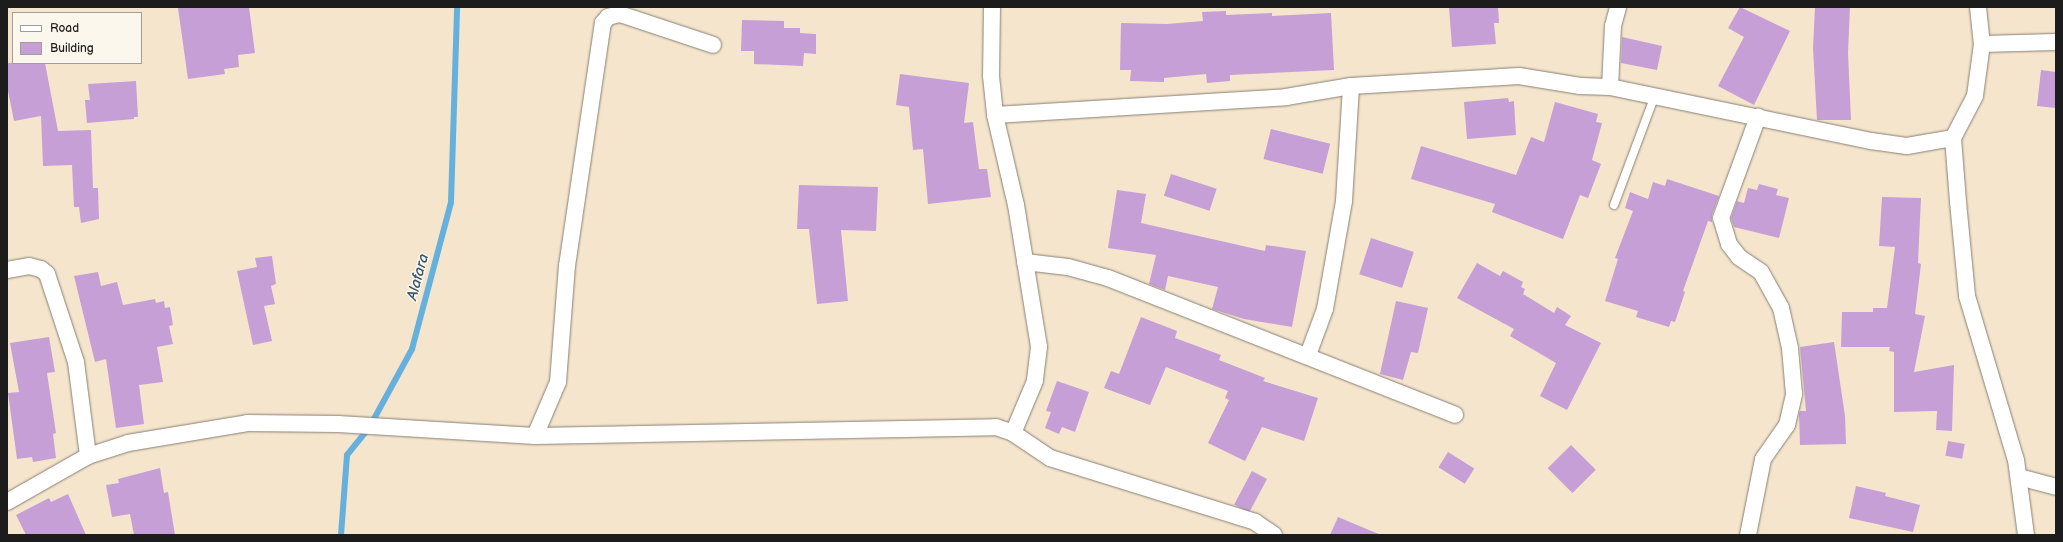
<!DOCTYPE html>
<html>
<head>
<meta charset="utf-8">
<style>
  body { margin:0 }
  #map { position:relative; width:2063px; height:542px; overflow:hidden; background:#f5e5cd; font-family:"Balsamiq Sans",sans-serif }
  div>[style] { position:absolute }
  .stream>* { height:6px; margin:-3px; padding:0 3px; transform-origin:3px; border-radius:3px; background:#66b0de }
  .building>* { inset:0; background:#c69fd6; transform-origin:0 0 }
  .roads { filter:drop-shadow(0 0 1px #888074) drop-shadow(0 0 1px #888074) }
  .service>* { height:8px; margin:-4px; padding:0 4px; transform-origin:4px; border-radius:4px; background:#fff }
  .minor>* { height:16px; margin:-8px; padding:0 8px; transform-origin:8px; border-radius:8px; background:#fff }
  span { translate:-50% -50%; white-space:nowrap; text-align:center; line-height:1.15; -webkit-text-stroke:3px #fbf7ec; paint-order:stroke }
  .water-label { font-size:15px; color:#3a576a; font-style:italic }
  .frame { position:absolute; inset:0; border:8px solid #1c1c1c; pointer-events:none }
  .legend { position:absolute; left:12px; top:12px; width:130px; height:52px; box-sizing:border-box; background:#fbf7ec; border:1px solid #a29f99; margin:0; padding:5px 7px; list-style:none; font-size:12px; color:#1c1c1c }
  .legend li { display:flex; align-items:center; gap:8px; height:20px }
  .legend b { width:20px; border:1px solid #a29f99 }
</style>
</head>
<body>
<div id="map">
  <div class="stream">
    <i style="left:341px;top:535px;width:80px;rotate:-85.7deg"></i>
    <i style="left:347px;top:455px;width:35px;rotate:-51deg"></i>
    <i style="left:369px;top:428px;width:90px;rotate:-61.4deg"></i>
    <i style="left:412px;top:349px;width:152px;rotate:-75.1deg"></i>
    <i style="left:451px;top:202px;width:195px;rotate:-88.2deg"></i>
  </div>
  <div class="building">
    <i style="clip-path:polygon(189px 7px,249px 7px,255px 53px,238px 55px,239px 67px,224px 69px,225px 74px,188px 79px,178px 8px)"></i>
    <i style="clip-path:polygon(1449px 7px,1498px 7px,1499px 23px,1494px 23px,1496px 44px,1452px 47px)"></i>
    <i style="clip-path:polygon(1740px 7px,1790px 31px,1754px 105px,1718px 86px,1744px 37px,1728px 28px)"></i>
    <i style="clip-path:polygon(1815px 7px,1850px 7px,1848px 53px,1851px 120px,1817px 120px,1813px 48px)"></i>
    <i style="clip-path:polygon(1226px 11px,1226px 15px,1272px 13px,1272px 16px,1331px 13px,1334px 70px,1230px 75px,1230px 81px,1207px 83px,1206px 74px,1164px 78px,1164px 82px,1130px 81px,1131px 70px,1120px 70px,1121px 23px,1167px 24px,1203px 21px,1202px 12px)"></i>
    <i style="clip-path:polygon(742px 20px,784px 21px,784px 28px,800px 28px,800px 33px,816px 34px,816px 54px,804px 53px,803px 66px,754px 64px,754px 51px,741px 51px)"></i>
    <i style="clip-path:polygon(1622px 37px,1662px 46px,1657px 70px,1621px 63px)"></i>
    <i style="clip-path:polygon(7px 63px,45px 63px,58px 131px,91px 130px,93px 188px,98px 188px,99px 219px,81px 223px,79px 207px,74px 207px,72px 165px,43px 166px,41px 116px,14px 121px,7px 86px)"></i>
    <i style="clip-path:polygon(2041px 70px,2056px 72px,2056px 108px,2037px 106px)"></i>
    <i style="clip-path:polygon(900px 74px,969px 83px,964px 123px,973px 122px,979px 169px,987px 169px,991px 197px,928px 204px,923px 149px,913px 150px,909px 107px,896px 105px)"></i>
    <i style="clip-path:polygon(136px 81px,138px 117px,134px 117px,134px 119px,87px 123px,85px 100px,90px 100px,88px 84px)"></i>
    <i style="clip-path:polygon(1508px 98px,1509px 102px,1514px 101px,1516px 135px,1467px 139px,1464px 102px)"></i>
    <i style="clip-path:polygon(1555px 102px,1598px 114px,1596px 122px,1602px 123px,1592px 160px,1601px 164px,1588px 198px,1580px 195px,1563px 239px,1492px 212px,1495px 204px,1411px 179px,1421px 146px,1516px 175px,1531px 137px,1544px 142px)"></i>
    <i style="left:1271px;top:129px;width:61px;height:31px;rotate:14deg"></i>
    <i style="left:1171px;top:174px;width:48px;height:23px;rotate:18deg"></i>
    <i style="clip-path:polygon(1667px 179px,1719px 196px,1712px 215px,1712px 222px,1708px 221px,1683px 291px,1685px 292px,1675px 322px,1671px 321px,1669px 327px,1636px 317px,1638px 311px,1605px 301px,1618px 259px,1615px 258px,1633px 211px,1625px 208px,1630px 192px,1648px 199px,1653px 182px,1665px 186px)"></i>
    <i style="clip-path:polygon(1759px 184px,1778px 189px,1776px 195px,1789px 198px,1779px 238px,1734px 227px,1731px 218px,1737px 201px,1744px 203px,1748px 188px,1757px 190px)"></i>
    <i style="clip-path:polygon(799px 185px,878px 187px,876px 231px,841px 230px,848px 301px,817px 304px,809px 229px,797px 229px)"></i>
    <i style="clip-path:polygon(1117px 190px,1146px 194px,1141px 223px,1265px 251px,1266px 245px,1306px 251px,1292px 327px,1244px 319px,1212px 309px,1218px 287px,1168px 276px,1165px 290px,1149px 284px,1156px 255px,1108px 248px)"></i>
    <i style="clip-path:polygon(1882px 197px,1921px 198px,1918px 263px,1921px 264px,1915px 314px,1925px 316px,1914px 372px,1954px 365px,1952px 431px,1936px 430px,1937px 411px,1894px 412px,1894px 352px,1889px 351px,1890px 347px,1841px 347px,1842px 312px,1873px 312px,1873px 308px,1887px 308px,1895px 247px,1879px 246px)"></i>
    <i style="left:1371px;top:238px;width:45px;height:38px;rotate:18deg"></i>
    <i style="clip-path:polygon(272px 256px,276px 284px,271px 286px,275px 304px,264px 306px,272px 341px,253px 345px,237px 271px,257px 267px,255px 258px)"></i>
    <i style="clip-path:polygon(1477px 263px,1500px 276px,1503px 271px,1523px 282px,1521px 287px,1525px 289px,1523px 294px,1554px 313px,1557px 307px,1571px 316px,1565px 325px,1601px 343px,1567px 410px,1540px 396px,1556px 363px,1510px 336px,1514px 329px,1457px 298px)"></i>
    <i style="clip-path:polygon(98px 272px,101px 286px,117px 282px,123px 305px,155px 299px,156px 303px,164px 301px,165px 308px,170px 307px,173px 325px,169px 326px,173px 344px,157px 347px,163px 382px,139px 385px,144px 424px,116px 428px,106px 359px,95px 362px,74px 276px)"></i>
    <i style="clip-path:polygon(1396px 301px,1428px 308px,1418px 353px,1411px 352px,1403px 380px,1380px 374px)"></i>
    <i style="clip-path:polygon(1141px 317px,1177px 331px,1175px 338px,1221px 355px,1219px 360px,1265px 378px,1263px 381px,1318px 398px,1304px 441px,1262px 427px,1245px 461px,1208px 443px,1229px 400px,1225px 398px,1228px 391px,1166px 367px,1150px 405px,1104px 388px,1111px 371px,1119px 374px)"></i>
    <i style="clip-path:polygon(49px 337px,55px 372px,47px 373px,56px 433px,53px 434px,56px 458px,33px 462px,32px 457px,17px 459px,8px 393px,19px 392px,10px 343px)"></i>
    <i style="clip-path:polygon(1834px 342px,1845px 416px,1846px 444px,1800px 445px,1799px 414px,1800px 411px,1806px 411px,1800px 347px)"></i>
    <i style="clip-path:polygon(1057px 381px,1089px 392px,1075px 432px,1062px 427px,1059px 434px,1045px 428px,1051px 412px,1046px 411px)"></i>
    <i style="left:1948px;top:441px;width:17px;height:15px;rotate:10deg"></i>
    <i style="left:1571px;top:445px;width:35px;height:33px;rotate:45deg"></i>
    <i style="left:1448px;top:452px;width:31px;height:18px;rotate:32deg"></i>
    <i style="clip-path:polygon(160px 468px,164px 493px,168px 492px,175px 535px,134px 535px,130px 514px,112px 517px,106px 485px,119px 483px,118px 479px)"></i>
    <i style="left:1252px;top:471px;width:17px;height:38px;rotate:28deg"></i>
    <i style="clip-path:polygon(1856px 486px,1886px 493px,1885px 496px,1920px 505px,1913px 532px,1849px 518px)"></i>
    <i style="clip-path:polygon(68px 494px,86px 535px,26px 535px,16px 515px,49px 498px,51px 502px)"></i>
    <i style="clip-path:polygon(1338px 517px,1381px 535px,1330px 535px)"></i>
  </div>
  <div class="roads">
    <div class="service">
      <i style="left:1614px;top:205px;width:114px;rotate:-69.5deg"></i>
    </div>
    <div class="minor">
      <i style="left:992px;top:7px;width:69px;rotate:90.8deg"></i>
      <i style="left:991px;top:76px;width:39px;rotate:84deg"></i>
      <i style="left:995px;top:115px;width:92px;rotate:76.9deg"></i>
      <i style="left:1016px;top:205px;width:144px;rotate:80.8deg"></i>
      <i style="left:1039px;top:347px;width:34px;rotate:97deg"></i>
      <i style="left:1035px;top:381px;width:56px;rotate:112.9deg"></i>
      <i style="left:1978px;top:7px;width:37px;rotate:84deg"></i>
      <i style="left:1982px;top:44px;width:52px;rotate:97.7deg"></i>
      <i style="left:1975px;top:96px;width:47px;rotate:117.6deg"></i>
      <i style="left:1953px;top:138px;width:64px;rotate:85.5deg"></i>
      <i style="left:1958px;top:202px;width:94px;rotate:84.5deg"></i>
      <i style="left:1967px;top:296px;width:171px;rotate:73.4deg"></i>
      <i style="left:2016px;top:460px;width:76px;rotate:82.4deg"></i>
      <i style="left:1982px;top:44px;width:74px;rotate:-1.5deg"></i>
      <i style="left:1610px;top:87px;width:61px;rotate:-87.2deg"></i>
      <i style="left:1613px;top:26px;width:20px;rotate:-75deg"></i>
      <i style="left:995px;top:115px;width:292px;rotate:-3.5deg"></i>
      <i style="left:1286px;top:97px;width:66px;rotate:-9.6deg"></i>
      <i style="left:1351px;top:86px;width:168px;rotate:-3.4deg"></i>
      <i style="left:1519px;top:76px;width:62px;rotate:9.3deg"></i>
      <i style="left:1580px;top:86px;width:30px;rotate:2deg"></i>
      <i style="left:1610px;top:87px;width:267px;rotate:11.7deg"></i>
      <i style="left:1871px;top:141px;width:36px;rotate:8deg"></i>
      <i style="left:1907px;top:146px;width:47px;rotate:-9.9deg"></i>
      <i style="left:1025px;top:262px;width:43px;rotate:6.6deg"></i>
      <i style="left:1068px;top:267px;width:41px;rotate:15.4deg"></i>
      <i style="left:1108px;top:278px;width:373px;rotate:21.5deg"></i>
      <i style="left:7px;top:270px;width:22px;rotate:-10deg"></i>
      <i style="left:29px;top:266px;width:12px;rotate:14deg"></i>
      <i style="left:41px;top:269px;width:8px;rotate:40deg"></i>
      <i style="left:47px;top:274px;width:93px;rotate:71.8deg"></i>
      <i style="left:76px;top:362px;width:95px;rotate:82.7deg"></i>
      <i style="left:1308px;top:355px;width:49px;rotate:-69.7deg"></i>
      <i style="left:1325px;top:309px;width:110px;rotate:-80deg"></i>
      <i style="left:1344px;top:201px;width:115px;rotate:-86.5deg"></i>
      <i style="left:535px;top:436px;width:59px;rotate:-66.9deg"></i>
      <i style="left:558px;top:382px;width:116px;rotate:-85.6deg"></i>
      <i style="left:567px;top:266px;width:246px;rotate:-81.6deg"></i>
      <i style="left:603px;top:23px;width:8px;rotate:-50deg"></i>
      <i style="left:608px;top:17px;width:12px;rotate:-14deg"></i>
      <i style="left:620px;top:14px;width:98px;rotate:18.4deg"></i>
      <i style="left:2019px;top:477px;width:38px;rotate:15deg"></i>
      <i style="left:7px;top:502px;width:93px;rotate:-29.6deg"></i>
      <i style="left:88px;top:456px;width:42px;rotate:-18deg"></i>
      <i style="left:128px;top:443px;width:121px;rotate:-9.5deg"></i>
      <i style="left:247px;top:423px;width:91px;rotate:0.6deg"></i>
      <i style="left:338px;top:424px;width:197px;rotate:3.5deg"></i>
      <i style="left:535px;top:436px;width:461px;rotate:-1.1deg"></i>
      <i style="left:996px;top:427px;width:18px;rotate:19deg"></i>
      <i style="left:1013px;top:433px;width:45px;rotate:34deg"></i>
      <i style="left:1050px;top:458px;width:215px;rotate:17.3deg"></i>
      <i style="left:1255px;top:522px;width:23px;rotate:34deg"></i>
      <i style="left:1748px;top:535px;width:77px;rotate:-78.8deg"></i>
      <i style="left:1763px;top:459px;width:42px;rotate:-54.8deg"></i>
      <i style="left:1787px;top:425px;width:32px;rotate:-77deg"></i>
      <i style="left:1794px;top:394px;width:46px;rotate:-95deg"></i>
      <i style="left:1790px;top:348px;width:41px;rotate:-102.7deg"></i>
      <i style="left:1781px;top:308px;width:41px;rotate:-119.1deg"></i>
      <i style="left:1761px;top:272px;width:27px;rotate:-146deg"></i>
      <i style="left:1739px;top:257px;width:16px;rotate:-128deg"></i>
      <i style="left:1729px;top:244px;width:27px;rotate:-107deg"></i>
      <i style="left:1721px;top:218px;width:108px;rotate:-69.9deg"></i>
    </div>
  </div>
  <div class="water-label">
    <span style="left:418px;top:277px;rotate:-75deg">Alafara</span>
  </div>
  <div class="frame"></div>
  <ul class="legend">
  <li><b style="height:5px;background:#fff"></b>Road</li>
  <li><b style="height:11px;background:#c69fd6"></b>Building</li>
  </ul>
</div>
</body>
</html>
